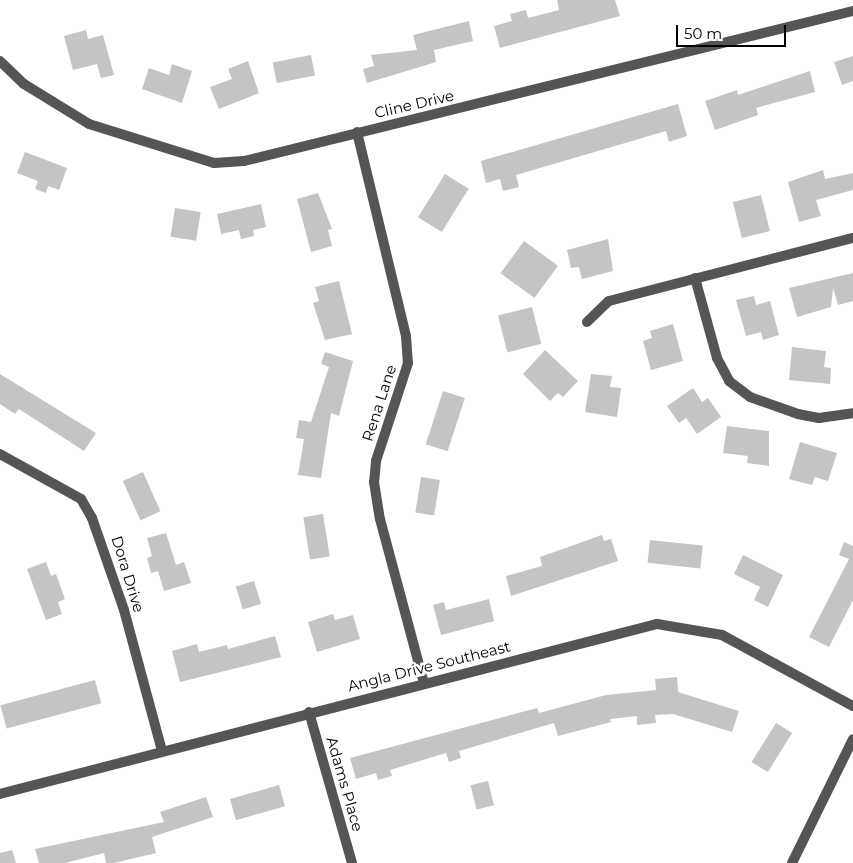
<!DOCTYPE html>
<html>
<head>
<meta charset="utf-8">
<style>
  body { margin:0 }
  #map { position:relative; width:853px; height:863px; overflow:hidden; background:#fff; font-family:Montserrat,sans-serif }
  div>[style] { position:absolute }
  .building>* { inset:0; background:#c4c4c4; transform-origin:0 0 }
  .minor>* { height:10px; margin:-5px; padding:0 5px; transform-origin:5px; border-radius:5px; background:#555 }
  .tertiary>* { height:10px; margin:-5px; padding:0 5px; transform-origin:5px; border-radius:5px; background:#555 }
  span { translate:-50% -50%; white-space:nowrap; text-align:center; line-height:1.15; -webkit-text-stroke:5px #fff; paint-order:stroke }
  .street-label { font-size:15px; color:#000 }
  .scale { position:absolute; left:676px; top:25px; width:110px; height:22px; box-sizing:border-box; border:2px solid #000; border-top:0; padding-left:6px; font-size:15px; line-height:18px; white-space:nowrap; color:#000; -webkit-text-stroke:4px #fff; paint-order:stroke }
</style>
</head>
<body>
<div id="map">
  <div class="building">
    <i style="clip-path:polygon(557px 0,615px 0,620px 16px,500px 48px,494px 26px,512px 21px,510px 14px,526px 10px,528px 18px,559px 10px)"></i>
    <i style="clip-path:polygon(469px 21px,473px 41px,434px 50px,436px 62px,367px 83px,363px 69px,374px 66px,371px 55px,417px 50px,413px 35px)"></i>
    <i style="clip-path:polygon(86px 30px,88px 39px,103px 35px,114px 75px,101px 78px,97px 64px,73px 70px,64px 36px)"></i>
    <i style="left:311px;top:55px;width:21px;height:39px;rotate:79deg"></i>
    <i style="clip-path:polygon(853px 56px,853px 81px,842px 85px,834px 62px)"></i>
    <i style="clip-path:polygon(248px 61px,259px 93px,219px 109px,210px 87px,232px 79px,228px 69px)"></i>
    <i style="clip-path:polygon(172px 64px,192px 71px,182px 103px,142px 89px,149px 68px,169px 75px)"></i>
    <i style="clip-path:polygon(810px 71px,815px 92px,756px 108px,758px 115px,715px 130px,705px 101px,737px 90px,738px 95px)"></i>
    <i style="clip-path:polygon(678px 104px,687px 136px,669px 142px,666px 131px,632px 141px,516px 175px,519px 187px,503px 191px,500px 179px,486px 183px,481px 161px)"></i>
    <i style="clip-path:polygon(25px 152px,67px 168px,59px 190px,48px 186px,46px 193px,35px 189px,38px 181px,17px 173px)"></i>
    <i style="clip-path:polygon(823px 170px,825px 179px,853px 173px,853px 190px,816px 200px,821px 216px,799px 222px,788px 182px)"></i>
    <i style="left:445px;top:174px;width:28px;height:51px;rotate:32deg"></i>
    <i style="clip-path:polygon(318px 193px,332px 229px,328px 230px,332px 246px,311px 252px,297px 199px)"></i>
    <i style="left:761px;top:195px;width:37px;height:29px;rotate:76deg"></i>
    <i style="clip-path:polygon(261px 204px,266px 227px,253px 230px,254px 236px,241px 239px,239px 230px,221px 234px,217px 214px)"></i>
    <i style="left:175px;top:208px;width:26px;height:29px;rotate:9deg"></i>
    <i style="clip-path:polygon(608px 239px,613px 271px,582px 279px,579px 267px,571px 268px,567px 250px)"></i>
    <i style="left:524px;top:241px;width:42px;height:40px;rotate:36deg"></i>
    <i style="clip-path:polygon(853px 273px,853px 301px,838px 305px,833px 288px,831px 307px,797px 317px,789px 288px)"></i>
    <i style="clip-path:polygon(339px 281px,352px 334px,325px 340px,313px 303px,319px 301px,315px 287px)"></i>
    <i style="clip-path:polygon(754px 296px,756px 305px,770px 301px,779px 335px,763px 340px,761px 332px,746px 336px,736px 300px)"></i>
    <i style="left:532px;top:307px;width:38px;height:35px;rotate:76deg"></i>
    <i style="clip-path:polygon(673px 324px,683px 361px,651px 370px,643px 341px,652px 338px,650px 331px)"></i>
    <i style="clip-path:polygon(792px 347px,826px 351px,824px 367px,831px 368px,830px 384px,789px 380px)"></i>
    <i style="clip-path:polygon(545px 350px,578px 381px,563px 397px,558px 393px,550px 401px,523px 374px)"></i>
    <i style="clip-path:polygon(325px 352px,353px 361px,339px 416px,331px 413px,321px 478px,298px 475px,304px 439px,296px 438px,299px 420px,311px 422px,329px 367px,321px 364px)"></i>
    <i style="clip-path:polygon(0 374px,96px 433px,84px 451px,19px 409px,15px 414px,0 404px)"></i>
    <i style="clip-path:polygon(591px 374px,612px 376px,610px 387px,621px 388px,617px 417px,585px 412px)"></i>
    <i style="clip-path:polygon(693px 388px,702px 402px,708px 398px,721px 417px,697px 434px,686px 418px,679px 423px,667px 406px)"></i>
    <i style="left:443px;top:391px;width:23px;height:56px;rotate:18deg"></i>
    <i style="clip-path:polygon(727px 426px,769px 431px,769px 466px,747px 463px,748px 456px,723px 453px)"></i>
    <i style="clip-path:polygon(800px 442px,837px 453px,828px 481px,815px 477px,812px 485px,789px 479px)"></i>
    <i style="left:143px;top:472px;width:43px;height:22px;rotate:66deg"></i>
    <i style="left:421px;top:477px;width:19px;height:36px;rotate:9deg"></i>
    <i style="left:323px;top:514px;width:43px;height:20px;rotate:81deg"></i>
    <i style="clip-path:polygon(166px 533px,176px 565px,184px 562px,191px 583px,164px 591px,158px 571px,151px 573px,147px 558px,152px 556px,147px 538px)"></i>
    <i style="clip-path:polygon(602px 535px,604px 541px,611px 539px,618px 561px,511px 596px,506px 576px,542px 566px,540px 557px)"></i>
    <i style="left:650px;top:540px;width:53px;height:23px;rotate:6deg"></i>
    <i style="clip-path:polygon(844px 542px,853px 546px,853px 600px,829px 647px,809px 637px,849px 559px,839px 555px)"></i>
    <i style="clip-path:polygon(743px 555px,783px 575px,768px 607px,754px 600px,760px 587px,734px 574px)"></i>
    <i style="clip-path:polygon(46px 562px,51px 576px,56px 574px,65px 599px,58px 602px,62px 614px,46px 620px,27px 569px)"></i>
    <i style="left:254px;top:581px;width:24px;height:19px;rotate:73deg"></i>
    <i style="clip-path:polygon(489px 599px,494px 621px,441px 635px,433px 605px,444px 602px,446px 610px)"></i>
    <i style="clip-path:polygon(333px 614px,335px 620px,353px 615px,360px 639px,317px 652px,308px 622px)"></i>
    <i style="clip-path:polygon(275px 636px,281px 657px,180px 682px,172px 651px,197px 644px,199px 652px,227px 645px,228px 649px)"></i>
    <i style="clip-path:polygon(677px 677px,678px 692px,739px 711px,732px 732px,673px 714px,655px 715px,656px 723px,637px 725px,637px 716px,610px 719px,611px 722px,558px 736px,554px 723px,459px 751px,461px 758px,449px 762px,446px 753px,390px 770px,392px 776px,378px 780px,376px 773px,356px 779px,350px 758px,537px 708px,539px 713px,606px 695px,656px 690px,655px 679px)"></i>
    <i style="left:95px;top:680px;width:24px;height:98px;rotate:75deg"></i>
    <i style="left:776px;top:723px;width:19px;height:46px;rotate:32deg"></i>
    <i style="left:488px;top:781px;width:25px;height:18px;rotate:76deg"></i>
    <i style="left:279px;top:785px;width:22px;height:51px;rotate:74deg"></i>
    <i style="clip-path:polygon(206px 797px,213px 817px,152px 837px,156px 853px,114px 863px,106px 863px,104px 853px,65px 863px,39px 863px,35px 849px,164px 822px,160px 812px)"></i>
    <i style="clip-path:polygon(12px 850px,16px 863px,0 863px,0 853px)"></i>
  </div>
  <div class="minor">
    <i style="left:0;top:61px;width:33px;rotate:44deg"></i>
    <i style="left:24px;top:84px;width:76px;rotate:31.6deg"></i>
    <i style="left:89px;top:124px;width:131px;rotate:17.3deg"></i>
    <i style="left:214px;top:163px;width:30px;rotate:-4deg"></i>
    <i style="left:244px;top:161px;width:627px;rotate:-13.84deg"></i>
    <i style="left:357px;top:132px;width:210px;rotate:76.5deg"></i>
    <i style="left:406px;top:336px;width:27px;rotate:86deg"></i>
    <i style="left:408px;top:363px;width:103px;rotate:108.1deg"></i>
    <i style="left:376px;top:461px;width:21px;rotate:95deg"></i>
    <i style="left:374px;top:482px;width:37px;rotate:81deg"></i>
    <i style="left:380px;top:519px;width:170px;rotate:75deg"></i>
    <i style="left:695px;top:278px;width:83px;rotate:74.6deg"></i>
    <i style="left:717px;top:358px;width:26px;rotate:62deg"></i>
    <i style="left:729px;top:381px;width:26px;rotate:37deg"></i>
    <i style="left:750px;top:397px;width:51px;rotate:19.5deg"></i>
    <i style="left:798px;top:414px;width:21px;rotate:11deg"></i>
    <i style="left:819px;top:418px;width:34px;rotate:-8deg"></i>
    <i style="left:587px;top:322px;width:30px;rotate:-44deg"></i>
    <i style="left:609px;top:301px;width:252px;rotate:-14.5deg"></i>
    <i style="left:0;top:454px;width:93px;rotate:29.1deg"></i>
    <i style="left:81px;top:499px;width:22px;rotate:60deg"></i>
    <i style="left:92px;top:518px;width:97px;rotate:70.8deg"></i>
    <i style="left:124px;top:610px;width:146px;rotate:74.9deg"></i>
    <i style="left:309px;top:712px;width:157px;rotate:74.1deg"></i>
    <i style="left:0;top:794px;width:679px;rotate:-14.51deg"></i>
    <i style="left:657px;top:624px;width:66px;rotate:9.6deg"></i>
    <i style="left:722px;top:635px;width:149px;rotate:28.5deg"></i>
  </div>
  <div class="tertiary">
    <i style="left:792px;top:863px;width:138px;rotate:-63.8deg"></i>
  </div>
  <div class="street-label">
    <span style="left:414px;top:104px;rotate:-13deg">Cline Drive</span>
    <span style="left:379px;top:403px;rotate:-72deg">Rena Lane</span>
    <span style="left:128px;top:574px;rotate:73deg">Dora Drive</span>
    <span style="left:429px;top:666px;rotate:-14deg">Angla Drive Southeast</span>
    <span style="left:345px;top:784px;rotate:74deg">Adams Place</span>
  </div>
  <div class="scale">50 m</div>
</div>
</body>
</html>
